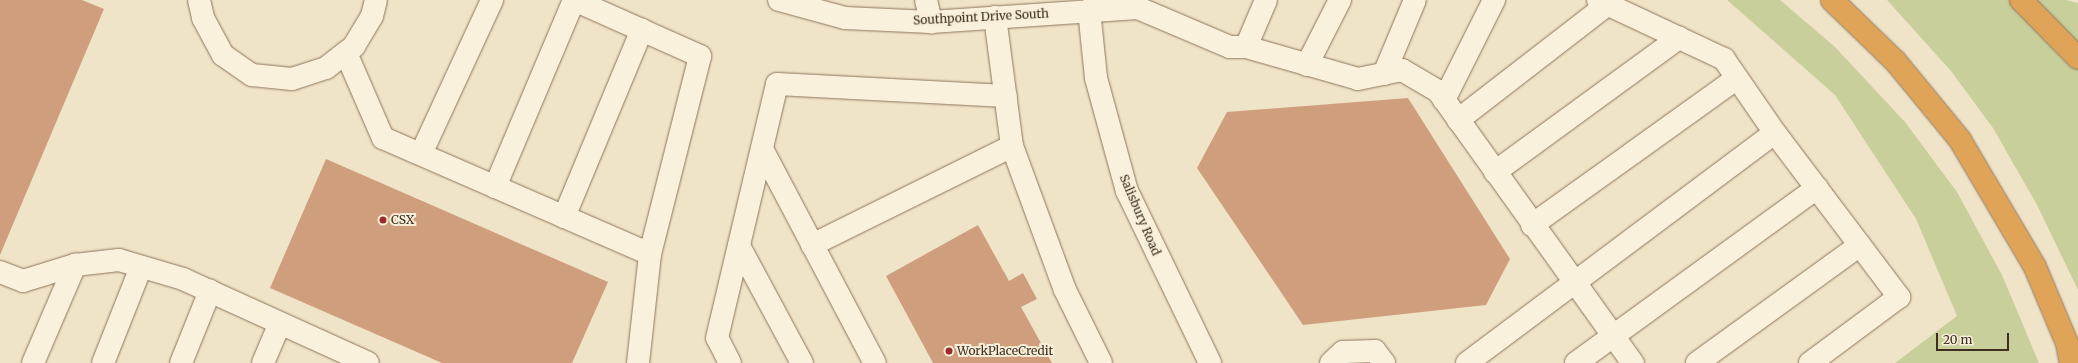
<!DOCTYPE html>
<html>
<head>
<meta charset="utf-8">
<style>
  body { margin:0 }
  #map { position:relative; width:2078px; height:363px; overflow:hidden; background:#f0e4c8; font-family:Merriweather,serif }
  div>[style] { position:absolute }
  .green>* { inset:0; background:#c9cf9b }
  .building>* { inset:0; background:#cf9f7d }
  .roads { filter:drop-shadow(0 0 1px #8d765c) drop-shadow(0 0 1px #8d765c) }
  .minor>* { height:22px; margin:-11px; padding:0 11px; transform-origin:11px; border-radius:11px; background:#faf1dc }
  .highway>* { height:22px; margin:-11px; padding:0 11px; transform-origin:11px; border-radius:11px; background:#e0a458 }
  .dots>* { width:11px; height:11px; translate:-50% -50%; box-sizing:border-box; border:2px solid #f7eed8; border-radius:50% }
  span { translate:-50% -50%; white-space:nowrap; text-align:center; line-height:1.15; -webkit-text-stroke:4px #f7eed8; paint-order:stroke }
  .street-label { font-size:12px; color:#3d2e20 }
  .poi-label { font-size:12px; color:#3d2e20 }
  .left { translate:0 -50%; text-align:left }
  .scale { position:absolute; left:1936px; top:333px; width:73px; height:18px; box-sizing:border-box; border:2px solid #3d2e20; border-top:0; padding-left:5px; font-size:12px; line-height:14px; white-space:nowrap; color:#3d2e20; -webkit-text-stroke:3px #f7eed8; paint-order:stroke }
</style>
</head>
<body>
<div id="map">
  <div class="green">
    <i style="clip-path:polygon(1727px 0,1780px 0,1835px 47px,1905px 122px,1957px 192px,2002px 275px,2039px 363px,1895px 363px,1957px 316px,1916px 219px,1835px 95px)"></i>
    <i style="clip-path:polygon(1887px 0,2066px 0,2078px 3px,2078px 290px,2037px 205px,1993px 128px,1951px 71px)"></i>
  </div>
  <div class="building">
    <i style="clip-path:polygon(0 0,82px 0,104px 9px,0 255px)"></i>
    <i style="clip-path:polygon(1408px 98px,1510px 259px,1486px 305px,1303px 325px,1197px 168px,1227px 112px)"></i>
    <i style="clip-path:polygon(326px 159px,608px 282px,572px 363px,442px 363px,270px 288px)"></i>
    <i style="clip-path:polygon(978px 225px,1009px 281px,1023px 273px,1037px 299px,1021px 307px,1052px 363px,933px 363px,886px 276px)"></i>
  </div>
  <div class="roads">
    <div class="minor">
      <i style="left:199px;top:0;width:18px;rotate:77deg"></i>
      <i style="left:203px;top:18px;width:42px;rotate:61.6deg"></i>
      <i style="left:223px;top:55px;width:35px;rotate:35deg"></i>
      <i style="left:252px;top:75px;width:40px;rotate:5.7deg"></i>
      <i style="left:292px;top:79px;width:36px;rotate:-18deg"></i>
      <i style="left:326px;top:68px;width:36px;rotate:-38deg"></i>
      <i style="left:354px;top:46px;width:35px;rotate:-59deg"></i>
      <i style="left:372px;top:16px;width:16px;rotate:-76deg"></i>
      <i style="left:779px;top:0;width:68px;rotate:15.3deg"></i>
      <i style="left:845px;top:18px;width:86px;rotate:2.7deg"></i>
      <i style="left:931px;top:22px;width:207px;rotate:-3.9deg"></i>
      <i style="left:1138px;top:8px;width:100px;rotate:23deg"></i>
      <i style="left:1230px;top:47px;width:16px"></i>
      <i style="left:1246px;top:47px;width:116px;rotate:15.9deg"></i>
      <i style="left:1358px;top:79px;width:45px;rotate:-11.6deg"></i>
      <i style="left:1402px;top:70px;width:42px;rotate:30.3deg"></i>
      <i style="left:1438px;top:91px;width:335px;rotate:54.4deg"></i>
      <i style="left:926px;top:0;width:23px;rotate:77deg"></i>
      <i style="left:1598px;top:0;width:139px;rotate:25.1deg"></i>
      <i style="left:1724px;top:59px;width:90px;rotate:55.4deg"></i>
      <i style="left:1775px;top:133px;width:206px;rotate:52.9deg"></i>
      <i style="left:1899px;top:297px;width:111px;rotate:143.4deg"></i>
      <i style="left:1089px;top:10px;width:68px;rotate:84.1deg"></i>
      <i style="left:1096px;top:78px;width:117px;rotate:74.7deg"></i>
      <i style="left:1127px;top:191px;width:191px;rotate:64.2deg"></i>
      <i style="left:995px;top:17px;width:130px;rotate:82.5deg"></i>
      <i style="left:1012px;top:146px;width:153px;rotate:69.8deg"></i>
      <i style="left:1065px;top:290px;width:81px;rotate:63.7deg"></i>
      <i style="left:1246px;top:47px;width:51px;rotate:-66.9deg"></i>
      <i style="left:346px;top:53px;width:93px;rotate:66.5deg"></i>
      <i style="left:383px;top:138px;width:291px;rotate:23.5deg"></i>
      <i style="left:650px;top:254px;width:204px;rotate:-75.8deg"></i>
      <i style="left:700px;top:56px;width:138px;rotate:-156deg"></i>
      <i style="left:1307px;top:65px;width:73px;rotate:-63.1deg"></i>
      <i style="left:1384px;top:74px;width:80px;rotate:-67.3deg"></i>
      <i style="left:1444px;top:100px;width:112px;rotate:-63.4deg"></i>
      <i style="left:1458px;top:120px;width:188px;rotate:-37.7deg"></i>
      <i style="left:762px;top:149px;width:242px;rotate:62.2deg"></i>
      <i style="left:421px;top:154px;width:170px;rotate:-65.2deg"></i>
      <i style="left:1495px;top:172px;width:228px;rotate:-36.1deg"></i>
      <i style="left:495px;top:187px;width:203px;rotate:-67.1deg"></i>
      <i style="left:564px;top:217px;width:203px;rotate:-67.4deg"></i>
      <i style="left:1532px;top:225px;width:252px;rotate:-35.6deg"></i>
      <i style="left:812px;top:245px;width:223px;rotate:-26.3deg"></i>
      <i style="left:739px;top:246px;width:133px;rotate:61.7deg"></i>
      <i style="left:0;top:272px;width:25px;rotate:21deg"></i>
      <i style="left:23px;top:281px;width:54px;rotate:-17.1deg"></i>
      <i style="left:75px;top:265px;width:44px;rotate:-6.5deg"></i>
      <i style="left:119px;top:260px;width:67px;rotate:16.5deg"></i>
      <i style="left:183px;top:279px;width:203px;rotate:24.4deg"></i>
      <i style="left:33px;top:363px;width:107px;rotate:-66.8deg"></i>
      <i style="left:103px;top:363px;width:103px;rotate:-68.4deg"></i>
      <i style="left:181px;top:363px;width:78px;rotate:-68.1deg"></i>
      <i style="left:263px;top:363px;width:43px;rotate:-67deg"></i>
      <i style="left:638px;top:363px;width:110px;rotate:-83.7deg"></i>
      <i style="left:730px;top:363px;width:28px;rotate:-117deg"></i>
      <i style="left:717px;top:338px;width:261px;rotate:-76.7deg"></i>
      <i style="left:777px;top:84px;width:229px;rotate:3deg"></i>
      <i style="left:1331px;top:363px;width:16px;rotate:-43deg"></i>
      <i style="left:1343px;top:352px;width:32px;rotate:-2deg"></i>
      <i style="left:1375px;top:351px;width:15px;rotate:53deg"></i>
      <i style="left:1467px;top:363px;width:384px;rotate:-36.8deg"></i>
      <i style="left:1576px;top:363px;width:298px;rotate:-36deg"></i>
      <i style="left:1697px;top:363px;width:201px;rotate:-35.9deg"></i>
    </div>
    <div class="highway">
      <i style="left:1832px;top:0;width:89px;rotate:44.1deg"></i>
      <i style="left:1896px;top:62px;width:101px;rotate:50.6deg"></i>
      <i style="left:1960px;top:140px;width:147px;rotate:59.4deg"></i>
      <i style="left:2035px;top:267px;width:82px;rotate:67.2deg"></i>
      <i style="left:2067px;top:343px;width:20px;rotate:79deg"></i>
      <i style="left:2021px;top:0;width:81px;rotate:45.5deg"></i>
    </div>
  </div>
  <div class="dots">
    <i style="left:383px;top:220px;background:#9e2a2b"></i>
    <i style="left:949px;top:351px;background:#9e2a2b"></i>
  </div>
  <div class="street-label">
    <span style="left:981px;top:17px;rotate:-3deg">Southpoint Drive South</span>
    <span style="left:1140px;top:215px;rotate:67deg">Salisbury Road</span>
  </div>
  <div class="poi-label">
    <span class="left" style="left:391px;top:220px">CSX</span>
    <span class="left" style="left:957px;top:351px">WorkPlaceCredit</span>
  </div>
  <div class="scale">20 m</div>
</div>
</body>
</html>
